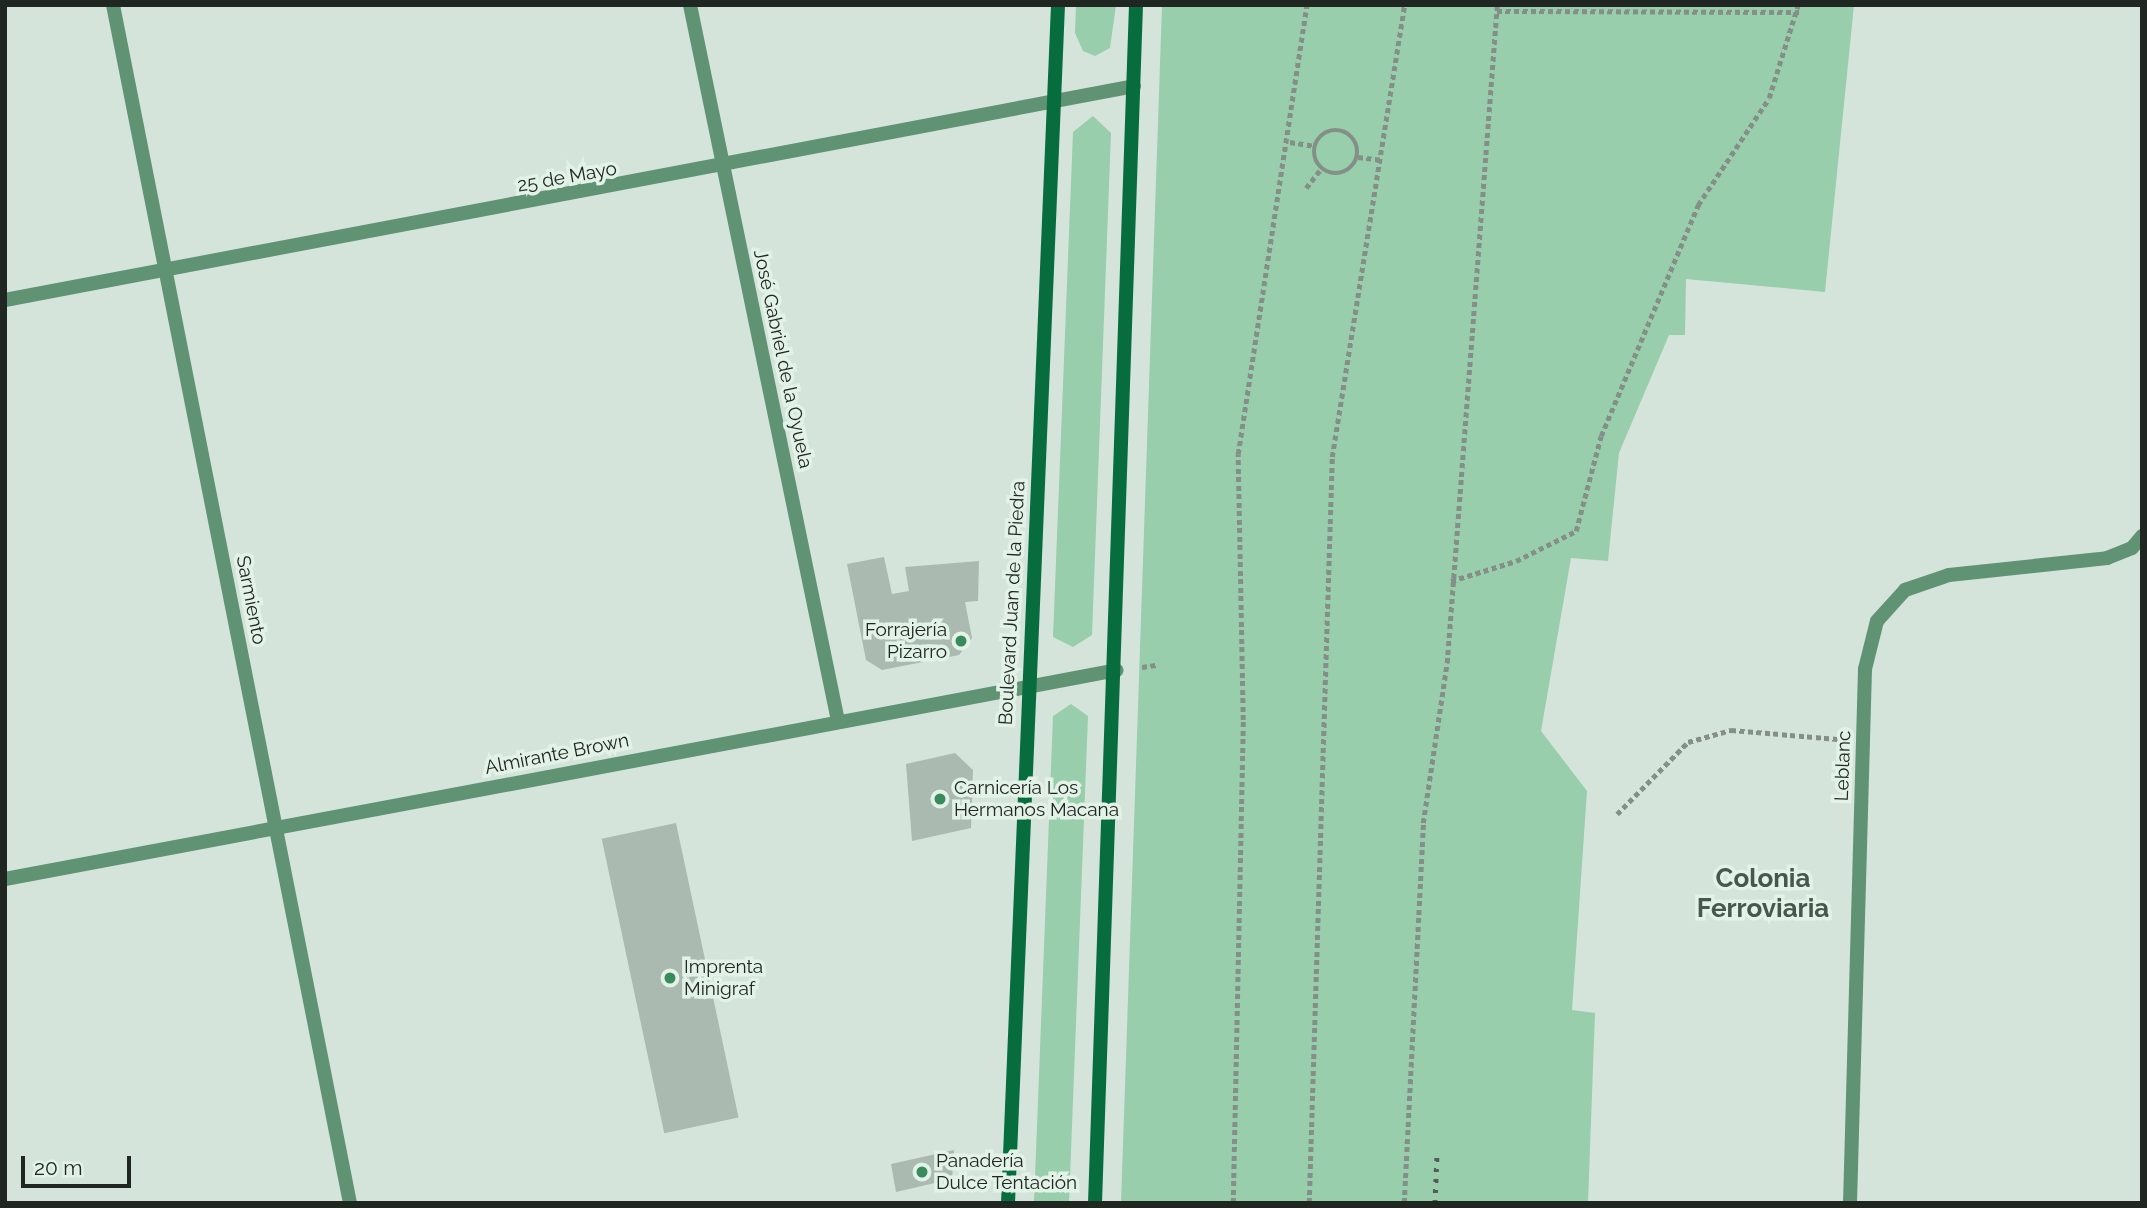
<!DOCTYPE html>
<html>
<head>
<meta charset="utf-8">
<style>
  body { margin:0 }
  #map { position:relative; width:2147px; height:1208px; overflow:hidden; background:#d5e4da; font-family:Raleway,sans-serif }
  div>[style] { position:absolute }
  .green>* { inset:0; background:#98ceab }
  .building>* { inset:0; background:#abbab0; transform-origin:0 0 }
  .path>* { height:4.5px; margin-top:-2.25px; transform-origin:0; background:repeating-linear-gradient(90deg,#848f88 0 5px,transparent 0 8.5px) }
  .path>.ring { margin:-2.25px; padding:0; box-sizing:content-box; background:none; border:4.5px solid #848f88; border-radius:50% }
  .minor>* { height:14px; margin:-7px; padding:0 7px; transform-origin:7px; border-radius:7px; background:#609373 }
  .secondary>* { height:14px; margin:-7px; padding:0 7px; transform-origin:7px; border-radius:7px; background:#076d3f }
  .rail>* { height:5px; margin-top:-2.5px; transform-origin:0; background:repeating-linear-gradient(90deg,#535c56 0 3.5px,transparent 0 10.5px) }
  .dots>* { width:19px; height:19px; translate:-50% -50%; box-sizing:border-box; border:4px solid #e2f2e7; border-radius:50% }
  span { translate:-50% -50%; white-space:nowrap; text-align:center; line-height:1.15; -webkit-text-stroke:7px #e2f2e7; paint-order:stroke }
  .street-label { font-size:19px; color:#202622 }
  .poi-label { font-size:19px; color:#202622 }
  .right { translate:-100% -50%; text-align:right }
  .left { translate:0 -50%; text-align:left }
  .district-label { font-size:26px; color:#49564d; font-weight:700 }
  .frame { position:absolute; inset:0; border:7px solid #202622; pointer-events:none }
  .scale { position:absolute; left:21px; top:1156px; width:110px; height:32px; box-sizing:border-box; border:4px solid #202622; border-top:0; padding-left:9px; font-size:21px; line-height:24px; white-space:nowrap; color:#202622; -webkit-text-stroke:5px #e2f2e7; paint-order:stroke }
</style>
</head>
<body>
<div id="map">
  <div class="green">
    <i style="clip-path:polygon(1076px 5px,1116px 5px,1110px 48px,1095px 56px,1083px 51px,1075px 33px)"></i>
    <i style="clip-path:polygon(1162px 5px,1854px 5px,1825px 292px,1686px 279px,1685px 335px,1669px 335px,1619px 453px,1608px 561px,1571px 558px,1541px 731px,1587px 791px,1572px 1010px,1595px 1013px,1588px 1203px,1121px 1203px)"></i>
    <i style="clip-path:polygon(1093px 116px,1111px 133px,1092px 635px,1073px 647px,1053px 637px,1073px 132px)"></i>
    <i style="clip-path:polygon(1071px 704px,1088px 716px,1069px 1203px,1034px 1203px,1053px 716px)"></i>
  </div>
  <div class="building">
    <i style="clip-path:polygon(884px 557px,892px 594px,909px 591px,905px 567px,979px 561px,978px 601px,965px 602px,972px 638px,959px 655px,882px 670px,866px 660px,847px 564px)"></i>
    <i style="clip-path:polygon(955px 753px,973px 770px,971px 828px,912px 841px,906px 764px)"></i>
    <i style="left:676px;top:823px;width:301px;height:76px;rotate:78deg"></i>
    <i style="clip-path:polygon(954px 1150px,952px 1179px,896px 1192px,891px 1164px)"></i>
  </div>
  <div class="path">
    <i style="left:1497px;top:11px;width:302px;rotate:0.2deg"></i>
    <i class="ring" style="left:1314px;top:130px;width:39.5px;height:39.5px"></i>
    <i style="left:1290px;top:142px;width:24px;rotate:9deg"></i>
    <i style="left:1358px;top:157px;width:23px;rotate:7deg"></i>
    <i style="left:1306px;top:188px;width:24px;rotate:-52deg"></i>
    <i style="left:1451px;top:581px;width:68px;rotate:-17.1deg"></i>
    <i style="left:1516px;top:561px;width:67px;rotate:-26.6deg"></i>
    <i style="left:1576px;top:531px;width:98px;rotate:-75.3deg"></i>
    <i style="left:1601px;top:436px;width:251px;rotate:-67.2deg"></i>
    <i style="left:1698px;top:205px;width:128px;rotate:-56.4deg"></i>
    <i style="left:1769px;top:98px;width:97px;rotate:-72.7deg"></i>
    <i style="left:1142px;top:667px;width:14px;rotate:-8deg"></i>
    <i style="left:1617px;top:814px;width:101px;rotate:-45.4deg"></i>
    <i style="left:1688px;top:742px;width:45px;rotate:-15.6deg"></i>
    <i style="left:1731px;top:730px;width:107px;rotate:4.8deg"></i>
    <i style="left:1233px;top:1203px;width:483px;rotate:-88.8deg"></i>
    <i style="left:1243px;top:720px;width:266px;rotate:-91.1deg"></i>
    <i style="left:1238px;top:454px;width:454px;rotate:-81.3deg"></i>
    <i style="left:1309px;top:1203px;width:746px;rotate:-88.23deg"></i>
    <i style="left:1332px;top:457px;width:458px;rotate:-80.9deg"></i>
    <i style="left:1404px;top:1203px;width:380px;rotate:-87.1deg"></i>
    <i style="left:1423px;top:823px;width:162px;rotate:-81.5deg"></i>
    <i style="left:1447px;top:663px;width:660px;rotate:-85.65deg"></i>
  </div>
  <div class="minor">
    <i style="left:113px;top:5px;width:1221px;rotate:78.81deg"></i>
    <i style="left:690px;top:5px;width:731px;rotate:78.32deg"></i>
    <i style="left:5px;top:300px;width:1149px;rotate:-10.73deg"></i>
    <i style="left:5px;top:879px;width:1131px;rotate:-10.64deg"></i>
    <i style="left:1850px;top:1203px;width:534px;rotate:-88.39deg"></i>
    <i style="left:1865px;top:669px;width:49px;rotate:-76deg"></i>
    <i style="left:1877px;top:621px;width:42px;rotate:-47.9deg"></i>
    <i style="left:1905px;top:590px;width:46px;rotate:-18.8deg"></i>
    <i style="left:1949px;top:575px;width:159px;rotate:-6.1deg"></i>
    <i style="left:2107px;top:558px;width:27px;rotate:-22deg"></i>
    <i style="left:2132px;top:548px;width:16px;rotate:-50deg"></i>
  </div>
  <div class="secondary">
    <i style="left:1008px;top:1203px;width:1199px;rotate:-87.61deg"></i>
    <i style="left:1095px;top:1203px;width:1199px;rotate:-88.04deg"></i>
  </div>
  <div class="rail">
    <i style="left:1435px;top:1203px;width:50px;rotate:-87.7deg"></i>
  </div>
  <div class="dots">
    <i style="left:961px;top:641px;background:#398b5d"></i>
    <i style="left:940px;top:799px;background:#398b5d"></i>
    <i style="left:670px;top:978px;background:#398b5d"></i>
    <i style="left:922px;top:1172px;background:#398b5d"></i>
  </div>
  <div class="street-label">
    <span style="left:567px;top:177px;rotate:-10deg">25 de Mayo</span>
    <span style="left:783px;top:359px;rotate:78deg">José Gabriel de la Oyuela</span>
    <span style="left:251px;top:600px;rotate:79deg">Sarmiento</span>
    <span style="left:1012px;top:603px;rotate:-87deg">Boulevard Juan de la Piedra</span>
    <span style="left:557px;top:754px;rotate:-11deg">Almirante Brown</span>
    <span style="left:1843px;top:766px;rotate:-88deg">Leblanc</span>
  </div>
  <div class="poi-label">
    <span class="right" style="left:947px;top:641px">Forrajería<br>Pizarro</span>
    <span class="left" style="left:954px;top:799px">Carnicería Los<br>Hermanos Macana</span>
    <span class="left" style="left:684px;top:978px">Imprenta<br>Minigraf</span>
    <span class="left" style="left:936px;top:1172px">Panadería<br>Dulce Tentación</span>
  </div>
  <div class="district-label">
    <span style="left:1763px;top:894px">Colonia<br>Ferroviaria</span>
  </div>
  <div class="frame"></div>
  <div class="scale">20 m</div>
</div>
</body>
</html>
